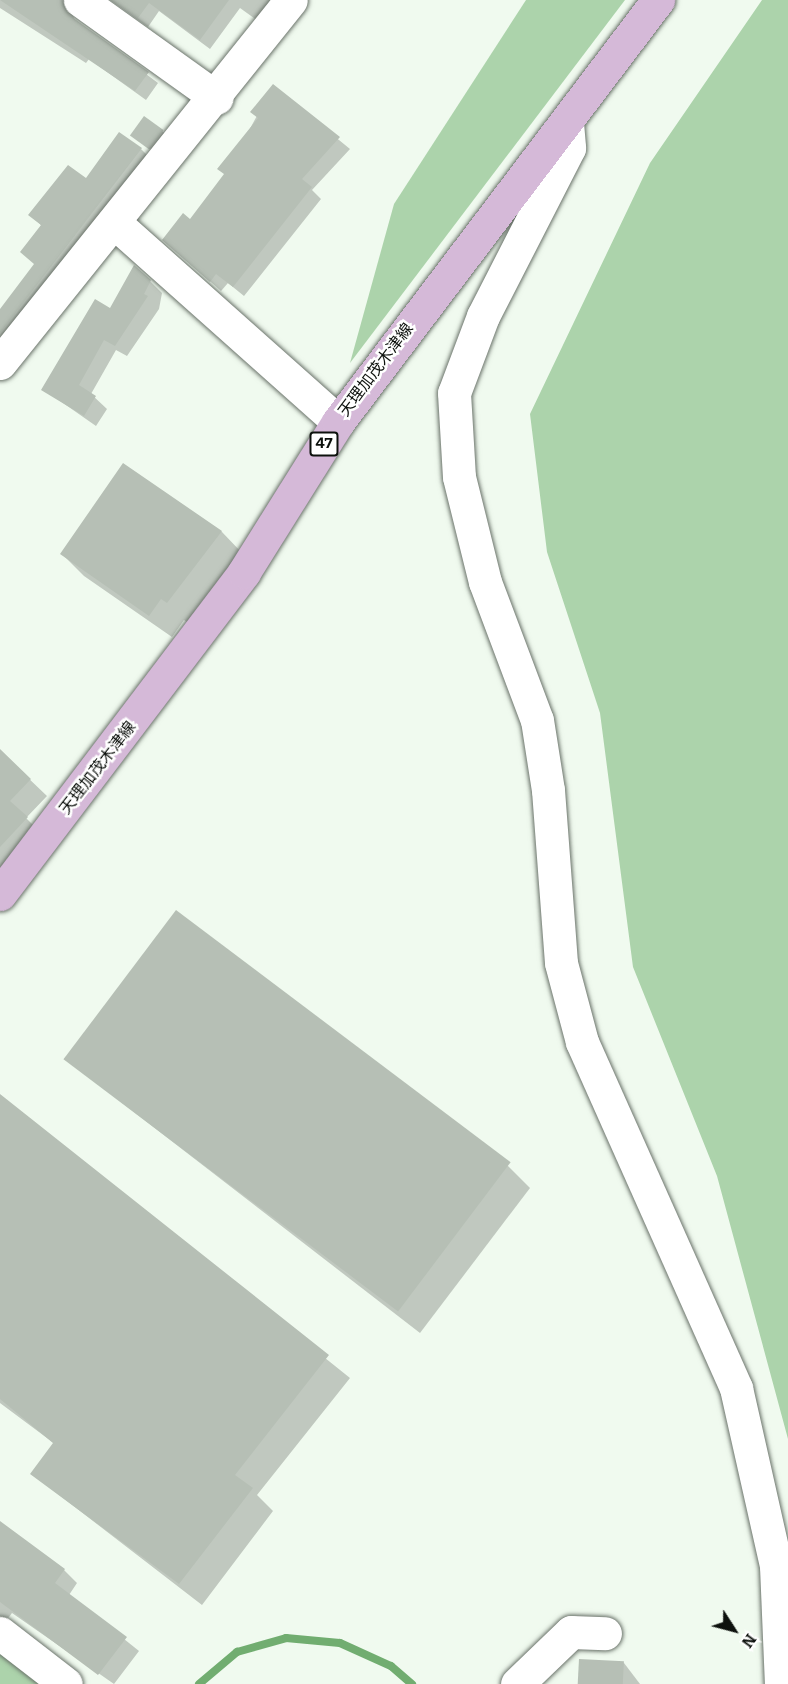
<!DOCTYPE html>
<html>
<head>
<meta charset="utf-8">
<style>
  body { margin:0 }
  #map { position:relative; width:788px; height:1684px; overflow:hidden; background:#f0faef; font-family:Bitter,"Noto Sans JP",serif }
  div>[style] { position:absolute }
  .green>* { inset:0; background:#acd3ab }
  .shadow>* { inset:0; background:#0003 }
  .stream>* { height:8px; margin:-4px; padding:0 4px; transform-origin:4px; border-radius:4px; background:#71ad70 }
  .building>* { inset:0; background:#b6bfb5; transform-origin:0 0 }
  .roads { filter:drop-shadow(0 0 2px #6a736a) drop-shadow(0 0 2px #6a736a) }
  .minor>* { height:33px; margin:-16.5px; padding:0 16.5px; transform-origin:16.5px; border-radius:16.5px; background:#fff }
  .major>* { height:33px; margin:-16.5px; padding:0 16.5px; transform-origin:16.5px; border-radius:16.5px; background:#d5b9d8 }
  span { translate:-50% -50%; white-space:nowrap; text-align:center; line-height:1.15; -webkit-text-stroke:5px #fff; paint-order:stroke }
  .shield-label span { padding:2px 4px; background:#fff; border:2px solid; border-radius:4px; -webkit-text-stroke-width:0 }
  .shield-label { font-size:15px; color:#0d110d; font-weight:700 }
  .street-label { font-size:16px; color:#0d110d }
  .north { position:absolute; left:704px; top:1600px; width:60px; height:60px; -webkit-text-stroke:4px #fff; paint-order:stroke; rotate:126deg; font-size:16px; font-weight:700; line-height:24px; text-align:center; color:#0d110d }
  .north::after { content:''; display:block; margin:auto; width:21px; height:27px; background:#0d110d; clip-path:polygon(50% 0,100% 100%,50% 72%,0 100%) }
</style>
</head>
<body>
<div id="map">
  <div class="green">
    <i style="clip-path:polygon(526px 0,625px 0,350px 363px,394px 204px)"></i>
    <i style="clip-path:polygon(762px 0,788px 0,788px 1439px,717px 1176px,633px 967px,600px 713px,547px 552px,530px 414px,650px 163px)"></i>
    <i style="clip-path:polygon(0 1649px,44px 1684px,0 1684px)"></i>
  </div>
  <div class="shadow">
    <i style="clip-path:polygon(0 0,74px 0,70px 10px,76px 22px,158px 83px,146px 100px,89px 59px,86px 63px,0 8px)"></i>
    <i style="clip-path:polygon(110px 0,278px 0,261px 23px,240px 8px,210px 49px,159px 11px,148px 27px)"></i>
    <i style="clip-path:polygon(273px 86px,350px 149px,312px 190px,321px 199px,244px 296px,228px 283px,221px 291px,175px 250px,225px 175px)"></i>
    <i style="clip-path:polygon(162px 131px,168px 136px,155px 152px,138px 140px)"></i>
    <i style="clip-path:polygon(141px 149px,149px 157px,0 343px,0 311px,36px 265px,42px 226px,30px 215px)"></i>
    <i style="clip-path:polygon(150px 281px,162px 293px,159px 309px,127px 356px,116px 350px,91px 394px,107px 409px,96px 426px,43px 389px,111px 311px)"></i>
    <i style="clip-path:polygon(124px 465px,222px 532px,244px 555px,189px 624px,184px 620px,172px 637px,84px 576px,62px 554px)"></i>
    <i style="clip-path:polygon(0 751px,47px 796px,26px 818px,43px 835px,0 882px)"></i>
    <i style="clip-path:polygon(64px 1058px,508px 1166px,530px 1188px,420px 1333px)"></i>
    <i style="clip-path:polygon(0 1097px,350px 1378px,257px 1495px,273px 1511px,202px 1605px,32px 1474px,55px 1444px,0 1403px)"></i>
    <i style="clip-path:polygon(0 1523px,64px 1570px,77px 1583px,69px 1595px,139px 1651px,114px 1684px,12px 1613px,0 1629px)"></i>
    <i style="clip-path:polygon(624px 1663px,640px 1684px,579px 1684px)"></i>
  </div>
  <div class="stream">
    <i style="left:199px;top:1684px;width:50px;rotate:-40.1deg"></i>
    <i style="left:237px;top:1652px;width:51px;rotate:-15.9deg"></i>
    <i style="left:286px;top:1638px;width:54px;rotate:5.3deg"></i>
    <i style="left:340px;top:1643px;width:56px;rotate:24.3deg"></i>
    <i style="left:391px;top:1666px;width:28px;rotate:41deg"></i>
  </div>
  <div class="building">
    <i style="clip-path:polygon(0 0,62px 0,69px 15px,149px 72px,135px 91px)"></i>
    <i style="clip-path:polygon(112px 0,229px 0,200px 40px,149px 3px,138px 18px)"></i>
    <i style="clip-path:polygon(273px 84px,340px 137px,302px 179px,312px 187px,233px 287px,216px 274px,210px 282px,162px 240px,183px 213px,190px 219px,224px 174px,217px 169px,258px 118px,250px 112px)"></i>
    <i style="left:144px;top:116px;width:24px;height:24px;rotate:36deg"></i>
    <i style="clip-path:polygon(119px 132px,142px 148px,0 333px,0 309px,34px 264px,20px 252px,41px 225px,28px 215px,68px 165px,86px 178px)"></i>
    <i style="clip-path:polygon(134px 265px,151px 280px,144px 294px,148px 296px,115px 346px,104px 340px,79px 385px,96px 396px,84px 416px,41px 390px,95px 299px,110px 308px)"></i>
    <i style="clip-path:polygon(123px 463px,222px 531px,167px 603px,161px 599px,149px 616px,60px 554px)"></i>
    <i style="clip-path:polygon(0 749px,31px 779px,10px 801px,28px 817px,0 847px)"></i>
    <i style="left:176px;top:910px;width:419px;height:187px;rotate:37deg"></i>
    <i style="clip-path:polygon(0 1094px,329px 1355px,235px 1475px,253px 1488px,179px 1584px,30px 1474px,53px 1443px,0 1399px)"></i>
    <i style="clip-path:polygon(0 1521px,65px 1569px,55px 1583px,127px 1637px,98px 1675px,0 1602px)"></i>
    <i style="left:579px;top:1659px;width:45px;height:25px;rotate:3deg"></i>
  </div>
  <div class="roads">
    <div class="minor">
      <i style="left:80px;top:0;width:168px;rotate:35.6deg"></i>
      <i style="left:567px;top:123px;width:25px;rotate:85deg"></i>
      <i style="left:569px;top:148px;width:189px;rotate:117.1deg"></i>
      <i style="left:483px;top:316px;width:82px;rotate:110.6deg"></i>
      <i style="left:454px;top:393px;width:84px;rotate:86.6deg"></i>
      <i style="left:459px;top:477px;width:108px;rotate:76.1deg"></i>
      <i style="left:485px;top:582px;width:147px;rotate:69.4deg"></i>
      <i style="left:537px;top:720px;width:71px;rotate:81.1deg"></i>
      <i style="left:548px;top:790px;width:173px;rotate:85.7deg"></i>
      <i style="left:561px;top:963px;width:82px;rotate:75.1deg"></i>
      <i style="left:582px;top:1042px;width:379px;rotate:66deg"></i>
      <i style="left:736px;top:1388px;width:182px;rotate:77.3deg"></i>
      <i style="left:776px;top:1566px;width:118px;rotate:87.6deg"></i>
      <i style="left:115px;top:223px;width:299px;rotate:41.7deg"></i>
      <i style="left:0;top:363px;width:465px;rotate:-51.3deg"></i>
      <i style="left:0;top:1633px;width:83px;rotate:37.7deg"></i>
      <i style="left:517px;top:1684px;width:75px;rotate:-43.9deg"></i>
      <i style="left:571px;top:1632px;width:34px;rotate:2deg"></i>
    </div>
    <div class="major">
      <i style="left:0;top:894px;width:404px;rotate:-52.8deg"></i>
      <i style="left:244px;top:572px;width:177px;rotate:-57.9deg"></i>
      <i style="left:338px;top:422px;width:530px;rotate:-52.83deg"></i>
    </div>
  </div>
  <div class="shield-label">
    <span style="left:324px;top:444px">47</span>
  </div>
  <div class="street-label">
    <span style="left:376px;top:370px;rotate:-53deg">天理加茂木津線</span>
    <span style="left:98px;top:768px;rotate:-52deg">天理加茂木津線</span>
  </div>
  <div class="north">N</div>
</div>
</body>
</html>
